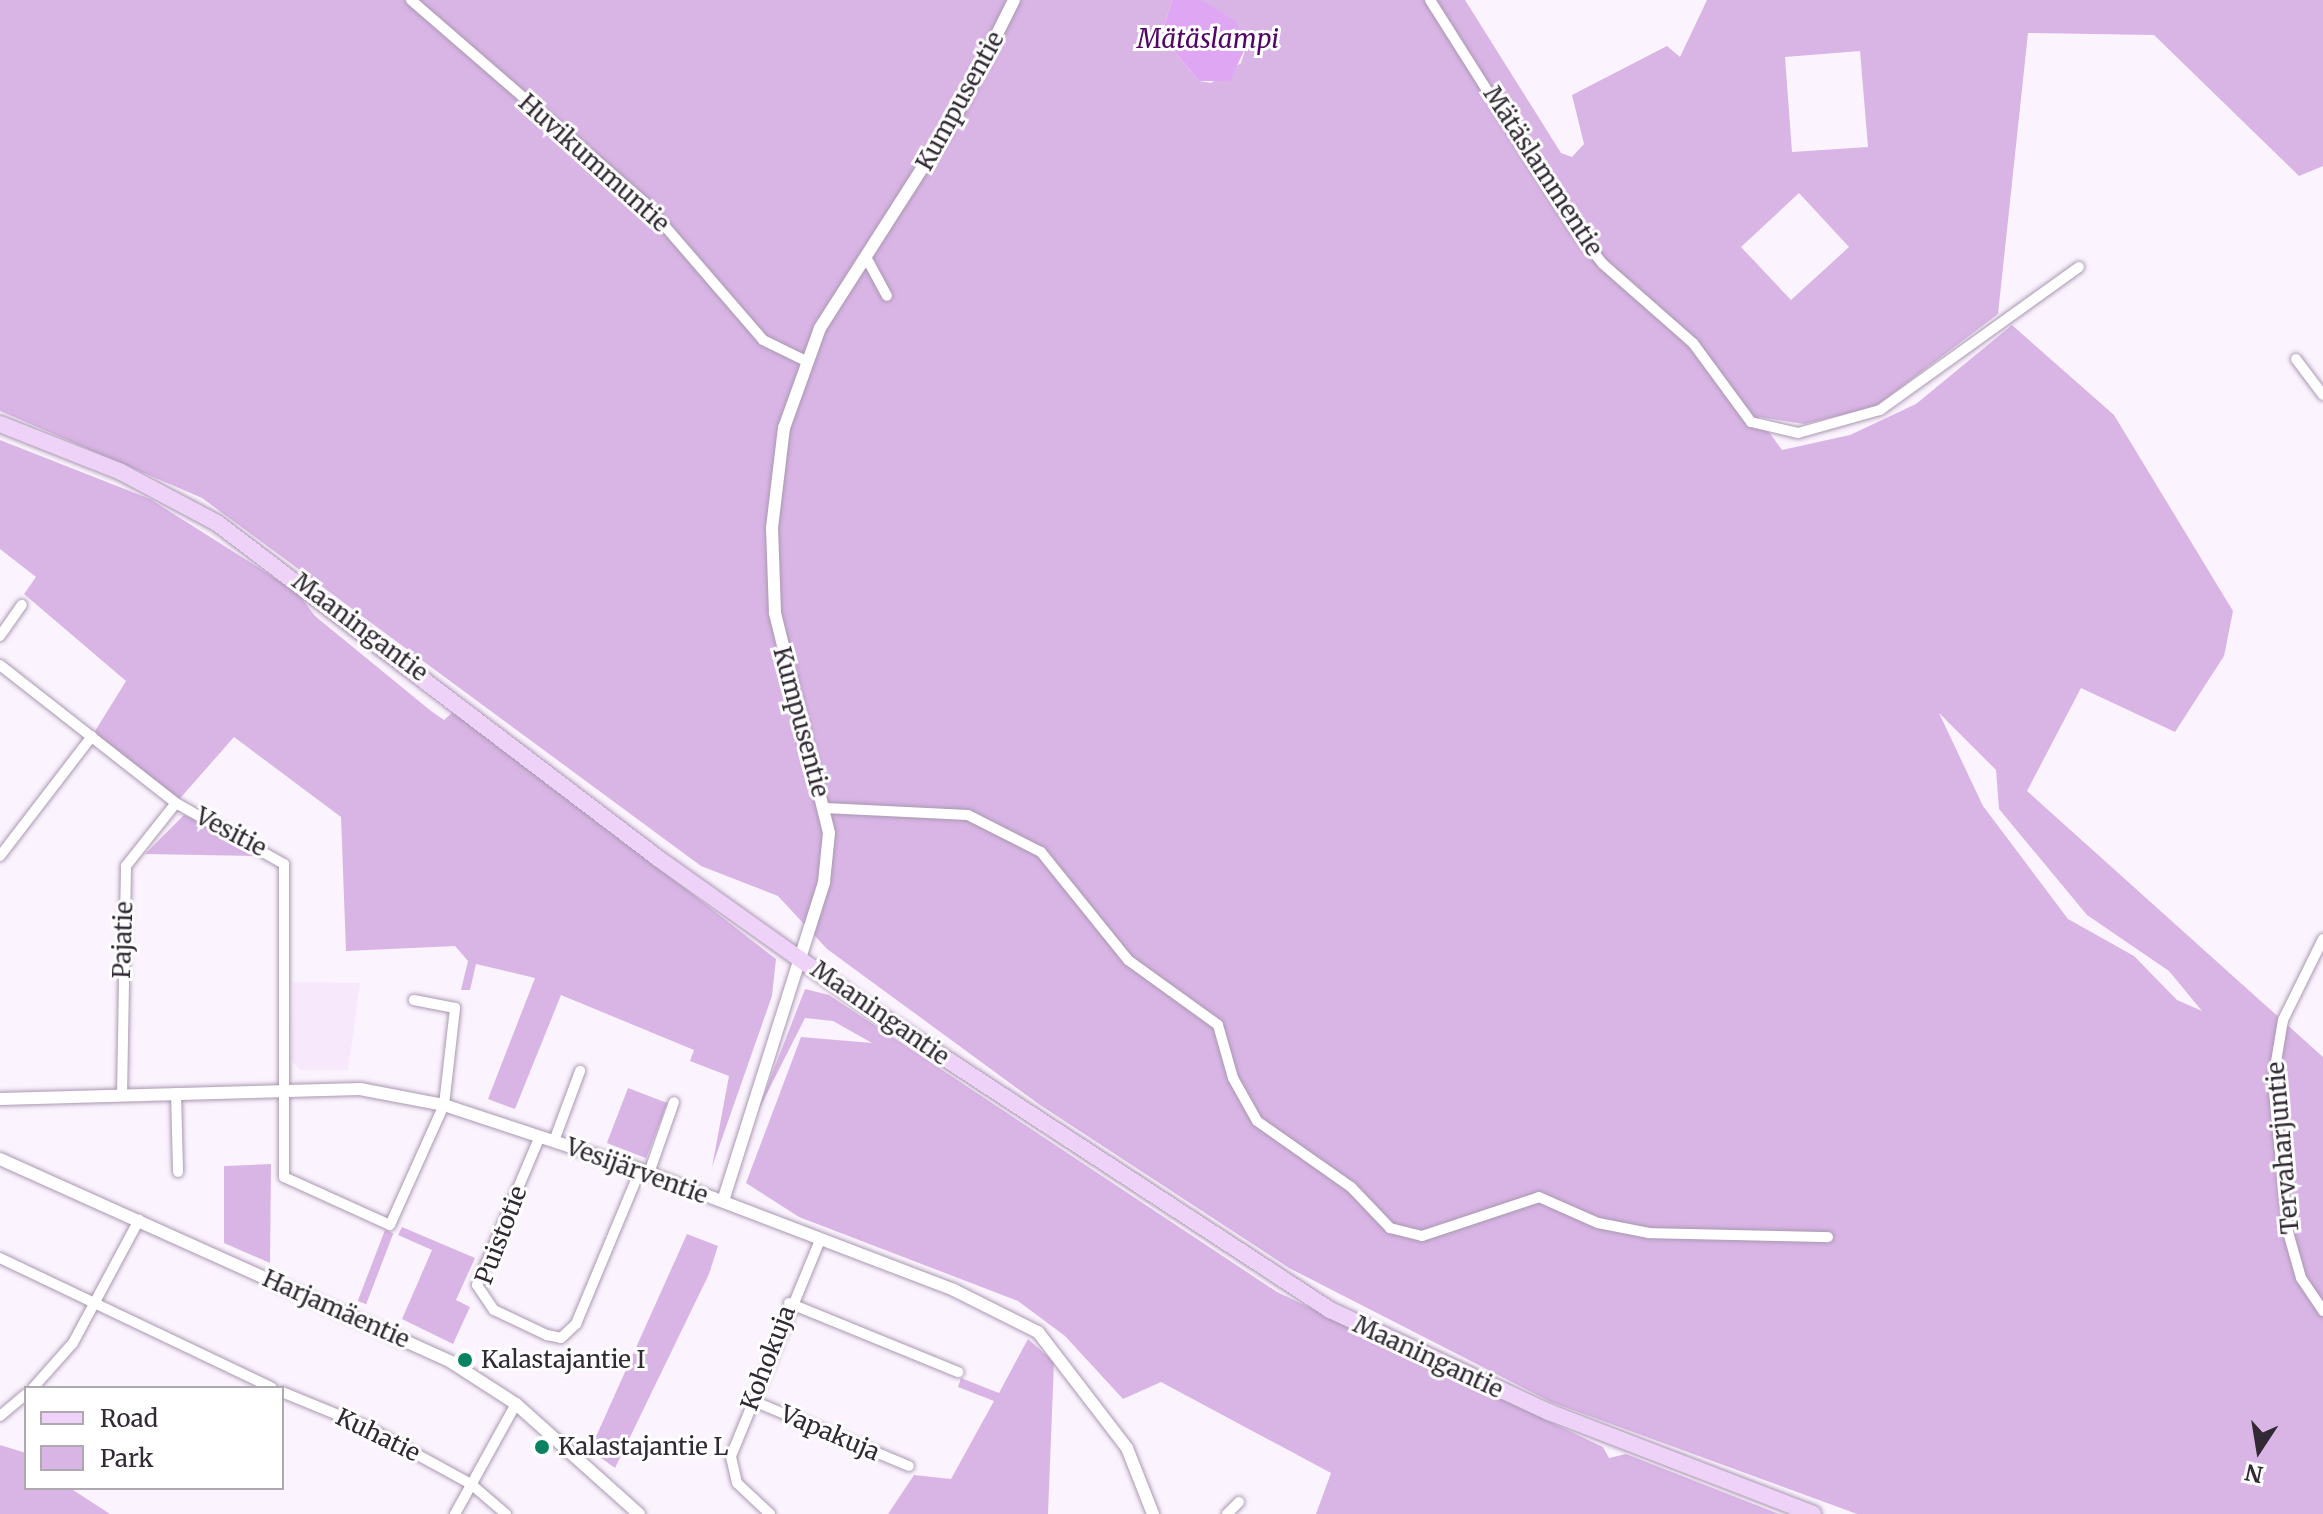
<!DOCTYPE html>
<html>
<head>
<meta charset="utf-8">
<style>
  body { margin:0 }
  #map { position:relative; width:2323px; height:1514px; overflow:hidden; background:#fbf3fe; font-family:Merriweather,serif }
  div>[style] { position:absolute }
  .built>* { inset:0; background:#f7e8fc }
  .green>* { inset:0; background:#d9b5e6; transform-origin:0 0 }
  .water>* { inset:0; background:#dfa6f3 }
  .roads { filter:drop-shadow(0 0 2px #aa98b1) drop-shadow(0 0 2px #aa98b1) }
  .minor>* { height:10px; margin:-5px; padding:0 5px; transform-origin:5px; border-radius:5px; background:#fff }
  .tertiary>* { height:12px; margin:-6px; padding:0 6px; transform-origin:6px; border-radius:6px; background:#fff }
  .primary>* { height:16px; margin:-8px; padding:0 8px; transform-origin:8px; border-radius:8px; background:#eed2f8 }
  .dots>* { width:22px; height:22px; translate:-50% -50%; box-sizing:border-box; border:4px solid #fff; border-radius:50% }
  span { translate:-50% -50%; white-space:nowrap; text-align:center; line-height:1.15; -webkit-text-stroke:6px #fff; paint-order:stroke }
  .street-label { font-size:24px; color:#312934 }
  .poi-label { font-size:24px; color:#312934 }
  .left { translate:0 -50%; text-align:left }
  .water-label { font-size:26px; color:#520566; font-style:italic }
  .legend { position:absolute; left:24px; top:1386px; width:260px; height:104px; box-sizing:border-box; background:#fff; border:2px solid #ada9ae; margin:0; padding:10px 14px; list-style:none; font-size:24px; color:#312934 }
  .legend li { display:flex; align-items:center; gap:16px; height:40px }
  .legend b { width:40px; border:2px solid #ada9ae }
  .north { position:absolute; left:2219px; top:1410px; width:80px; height:80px; -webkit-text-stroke:6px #fff; paint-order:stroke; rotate:192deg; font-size:22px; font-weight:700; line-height:32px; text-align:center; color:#312934 }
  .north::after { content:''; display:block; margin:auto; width:28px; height:36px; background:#312934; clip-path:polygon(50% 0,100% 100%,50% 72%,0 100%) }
</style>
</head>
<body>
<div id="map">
  <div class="built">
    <i style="clip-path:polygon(293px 982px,360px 983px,348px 1070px,300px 1070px,292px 1061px)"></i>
  </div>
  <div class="green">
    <i style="clip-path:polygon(evenodd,0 0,1172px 0,1164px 27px,1169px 45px,1199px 81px,1211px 83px,1241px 63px,1247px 44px,1202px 0,1465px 0,1561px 153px,1572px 157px,1584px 144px,1572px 95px,1667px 46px,1680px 57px,1707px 0,2323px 0,2323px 166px,2299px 176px,2154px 35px,2028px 33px,1998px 314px,1875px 407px,1804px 424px,1758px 417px,1782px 450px,1850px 435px,1916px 404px,2012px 325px,2114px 415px,2233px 611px,2224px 656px,2175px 732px,2081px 688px,2027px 791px,2323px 1057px,2323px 1514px,1857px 1514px,1551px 1402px,1289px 1268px,1040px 1105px,827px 949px,778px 896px,701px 866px,202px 498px,0 411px,0 0,1860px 51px,1868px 147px,1792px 152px,1785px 57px,1860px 51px,0 0,1799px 193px,1849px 247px,1791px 300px,1741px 247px,1799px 193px,0 0,1939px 713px,1996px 770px,1999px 809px,2087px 915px,2169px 971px,2202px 1011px,2177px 1000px,2134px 956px,2068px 919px,1983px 806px,1939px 713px)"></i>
    <i style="clip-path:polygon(0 440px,150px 499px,297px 592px,315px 616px,431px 711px,444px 720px,455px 710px,776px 959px,772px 996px,712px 1167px,729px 1076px,690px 1061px,694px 1050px,561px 995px,515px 1109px,488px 1099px,535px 978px,476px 964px,470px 990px,461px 990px,468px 961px,455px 946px,346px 951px,341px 817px,234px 737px,176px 803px,92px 736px,126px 681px,24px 594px,36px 577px,0 549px)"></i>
    <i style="clip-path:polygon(184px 815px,193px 819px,261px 856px,145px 854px)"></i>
    <i style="clip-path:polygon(805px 989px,829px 995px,1277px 1292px,1603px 1447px,1609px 1458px,1626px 1454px,1779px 1514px,1316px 1514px,1331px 1473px,1161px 1382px,1123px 1399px,1065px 1336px,1018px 1301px,799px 1217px,746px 1183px,801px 1037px,872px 1043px,833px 1021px,805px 1018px,757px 1113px)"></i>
    <i style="left:628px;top:1088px;width:42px;height:59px;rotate:21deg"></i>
    <i style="clip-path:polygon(271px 1164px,270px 1263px,224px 1243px,224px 1166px)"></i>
    <i style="clip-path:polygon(402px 1227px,475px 1258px,456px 1300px,470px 1307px,453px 1344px,402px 1319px,432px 1250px,398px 1235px)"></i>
    <i style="left:385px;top:1230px;width:9px;height:76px;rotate:21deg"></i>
    <i style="clip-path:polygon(687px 1234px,718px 1246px,709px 1274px,615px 1468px,590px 1450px)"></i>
    <i style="clip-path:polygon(1028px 1339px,1054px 1362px,1048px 1514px,888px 1514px,914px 1475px,951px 1479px,994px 1401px,958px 1387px,961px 1378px,999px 1393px)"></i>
    <i style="clip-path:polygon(0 1445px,26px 1453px,26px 1488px,70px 1488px,110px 1514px,0 1514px)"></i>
  </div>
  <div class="water">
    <i style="clip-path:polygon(1172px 0,1202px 0,1236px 22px,1247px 44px,1230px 81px,1199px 81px,1169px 45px,1164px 27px)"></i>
  </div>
  <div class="roads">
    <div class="minor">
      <i style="left:411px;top:0;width:308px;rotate:40.9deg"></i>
      <i style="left:644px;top:202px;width:182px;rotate:49.2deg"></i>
      <i style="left:763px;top:340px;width:46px;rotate:26deg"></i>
      <i style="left:1430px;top:0;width:270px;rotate:57.7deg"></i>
      <i style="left:1574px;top:228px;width:46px;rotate:51.1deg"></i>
      <i style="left:1603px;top:264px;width:120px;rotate:41.3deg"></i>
      <i style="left:1693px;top:343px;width:98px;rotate:53.7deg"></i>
      <i style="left:1751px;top:422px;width:48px;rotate:13.2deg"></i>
      <i style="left:1798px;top:433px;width:85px;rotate:-15.7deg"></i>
      <i style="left:1880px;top:410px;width:245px;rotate:-35.7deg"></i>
      <i style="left:866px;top:257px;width:44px;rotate:61.7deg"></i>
      <i style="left:2296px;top:359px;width:45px;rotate:53.1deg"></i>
      <i style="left:0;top:636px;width:38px;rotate:-55deg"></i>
      <i style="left:0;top:665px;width:224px;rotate:38.1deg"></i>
      <i style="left:176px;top:803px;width:124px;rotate:29.5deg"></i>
      <i style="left:284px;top:864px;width:313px;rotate:90deg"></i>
      <i style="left:284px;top:1177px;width:116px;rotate:24.4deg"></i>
      <i style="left:390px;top:1225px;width:132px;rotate:-65.8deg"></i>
      <i style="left:444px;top:1105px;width:98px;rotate:-83.5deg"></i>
      <i style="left:455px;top:1008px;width:42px;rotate:-169deg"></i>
      <i style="left:825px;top:808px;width:143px;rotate:2.8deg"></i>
      <i style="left:968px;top:815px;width:82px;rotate:26.9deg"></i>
      <i style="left:1041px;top:852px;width:139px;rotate:51.1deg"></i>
      <i style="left:1128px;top:960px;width:111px;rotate:35.8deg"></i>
      <i style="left:1218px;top:1025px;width:55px;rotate:74.2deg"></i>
      <i style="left:1233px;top:1078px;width:49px;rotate:60.8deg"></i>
      <i style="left:1257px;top:1121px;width:115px;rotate:35.1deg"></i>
      <i style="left:1351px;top:1187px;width:57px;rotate:46.4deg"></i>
      <i style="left:1390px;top:1228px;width:33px;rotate:14deg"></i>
      <i style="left:1422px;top:1236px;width:123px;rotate:-18.4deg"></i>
      <i style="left:1539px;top:1197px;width:64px;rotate:23.8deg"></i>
      <i style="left:1598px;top:1223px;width:52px;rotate:11.1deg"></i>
      <i style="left:1649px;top:1233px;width:179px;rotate:1.3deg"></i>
      <i style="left:0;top:856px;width:151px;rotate:-52.5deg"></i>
      <i style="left:2323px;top:939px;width:90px;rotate:116.3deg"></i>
      <i style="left:2283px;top:1020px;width:61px;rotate:99.5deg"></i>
      <i style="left:2273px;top:1080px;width:153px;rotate:84.4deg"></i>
      <i style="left:2288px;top:1232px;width:48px;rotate:74.2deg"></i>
      <i style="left:2301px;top:1278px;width:40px;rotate:56deg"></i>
      <i style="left:176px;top:1093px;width:79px;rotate:88.5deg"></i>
      <i style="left:122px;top:1096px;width:230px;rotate:-89deg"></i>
      <i style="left:126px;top:866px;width:80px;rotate:-51.6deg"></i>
      <i style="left:540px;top:1136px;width:162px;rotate:112.9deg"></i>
      <i style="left:477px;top:1285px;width:30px;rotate:56deg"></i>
      <i style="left:494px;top:1310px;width:59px;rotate:25.3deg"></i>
      <i style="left:547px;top:1335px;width:14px;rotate:12deg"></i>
      <i style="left:561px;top:1338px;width:21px;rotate:-43deg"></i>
      <i style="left:576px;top:1324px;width:167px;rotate:-67.4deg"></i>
      <i style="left:554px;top:1141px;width:75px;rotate:-69.6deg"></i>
      <i style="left:649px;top:1173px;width:75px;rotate:-70.6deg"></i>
      <i style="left:0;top:1258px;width:301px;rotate:25.5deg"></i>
      <i style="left:789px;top:1303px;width:183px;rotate:22.2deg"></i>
      <i style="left:33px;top:1388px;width:60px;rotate:-48.4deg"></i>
      <i style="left:73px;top:1343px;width:140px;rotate:-61.8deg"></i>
      <i style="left:282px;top:1392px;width:90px;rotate:22.3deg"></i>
      <i style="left:365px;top:1426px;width:121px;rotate:28.7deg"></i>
      <i style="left:471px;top:1484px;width:46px;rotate:40.6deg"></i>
      <i style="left:751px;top:1400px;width:171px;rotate:22.7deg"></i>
      <i style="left:0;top:1416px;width:34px;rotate:-40deg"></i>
      <i style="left:455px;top:1514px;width:126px;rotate:-61deg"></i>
      <i style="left:770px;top:1514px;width:45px;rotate:-136.8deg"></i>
      <i style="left:737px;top:1483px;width:28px;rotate:-103deg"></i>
      <i style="left:731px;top:1456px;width:234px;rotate:-67.6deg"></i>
      <i style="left:1227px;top:1514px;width:17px;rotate:-45deg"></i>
    </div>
    <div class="tertiary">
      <i style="left:0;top:1099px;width:360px;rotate:-1.6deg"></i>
      <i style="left:360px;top:1089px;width:86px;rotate:10.8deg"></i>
      <i style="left:444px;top:1105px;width:206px;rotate:18.3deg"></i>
      <i style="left:640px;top:1170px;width:336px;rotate:20.9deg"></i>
      <i style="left:954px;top:1290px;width:94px;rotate:26.6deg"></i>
      <i style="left:1038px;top:1332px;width:146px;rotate:52.5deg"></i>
      <i style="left:1127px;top:1448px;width:71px;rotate:68.5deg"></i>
      <i style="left:0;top:1159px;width:495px;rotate:24.2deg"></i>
      <i style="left:451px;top:1362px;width:77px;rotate:32.9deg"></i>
      <i style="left:516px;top:1404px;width:165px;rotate:41.8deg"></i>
      <i style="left:723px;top:1201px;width:335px;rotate:-72.4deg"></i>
      <i style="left:824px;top:882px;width:49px;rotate:-84.2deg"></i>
      <i style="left:829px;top:833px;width:227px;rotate:-103.8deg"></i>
      <i style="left:775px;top:613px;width:85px;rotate:-92deg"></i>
      <i style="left:772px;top:528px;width:101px;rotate:-83.2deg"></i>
      <i style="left:784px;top:428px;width:106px;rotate:-70.2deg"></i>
      <i style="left:820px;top:328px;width:256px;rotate:-57.4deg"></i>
      <i style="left:958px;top:112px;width:125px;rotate:-63.4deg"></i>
    </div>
    <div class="primary">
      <i style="left:0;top:424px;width:130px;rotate:21.6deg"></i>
      <i style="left:121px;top:472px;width:109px;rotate:28deg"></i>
      <i style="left:217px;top:523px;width:555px;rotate:37.24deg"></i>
      <i style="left:659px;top:859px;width:266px;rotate:35.4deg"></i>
      <i style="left:876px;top:1013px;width:543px;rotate:33.19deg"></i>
      <i style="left:1330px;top:1310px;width:242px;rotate:25deg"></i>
      <i style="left:1549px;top:1412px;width:283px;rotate:21.1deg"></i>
    </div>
  </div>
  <div class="dots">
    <i style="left:465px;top:1360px;background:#098261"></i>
    <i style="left:542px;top:1447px;background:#098261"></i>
  </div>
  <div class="street-label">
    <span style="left:960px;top:101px;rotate:-61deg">Kumpusentie</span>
    <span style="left:594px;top:163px;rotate:42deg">Huvikummuntie</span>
    <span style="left:1543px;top:171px;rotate:57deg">Mätäslammentie</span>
    <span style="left:360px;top:627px;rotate:37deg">Maaningantie</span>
    <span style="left:801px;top:722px;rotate:75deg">Kumpusentie</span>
    <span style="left:231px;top:832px;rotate:28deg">Vesitie</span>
    <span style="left:123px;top:940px;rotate:-88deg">Pajatie</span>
    <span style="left:880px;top:1013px;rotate:35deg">Maaningantie</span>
    <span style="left:2283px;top:1148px;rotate:-95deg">Tervaharjuntie</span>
    <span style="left:637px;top:1171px;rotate:20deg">Vesijärventie</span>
    <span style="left:501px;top:1235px;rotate:-69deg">Puistotie</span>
    <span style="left:336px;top:1309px;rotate:24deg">Harjamäentie</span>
    <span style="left:1428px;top:1357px;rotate:25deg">Maaningantie</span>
    <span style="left:768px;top:1358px;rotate:-69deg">Kohokuja</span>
    <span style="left:830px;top:1433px;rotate:23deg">Vapakuja</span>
    <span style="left:378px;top:1435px;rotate:26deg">Kuhatie</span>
  </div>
  <div class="poi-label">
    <span class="left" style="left:481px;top:1360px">Kalastajantie I</span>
    <span class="left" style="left:558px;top:1447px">Kalastajantie L</span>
  </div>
  <div class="water-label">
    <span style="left:1208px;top:39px">Mätäslampi</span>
  </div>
  <ul class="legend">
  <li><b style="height:10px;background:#eed2f8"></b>Road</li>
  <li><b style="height:22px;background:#d9b5e6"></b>Park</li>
  </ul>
  <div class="north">N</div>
</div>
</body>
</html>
